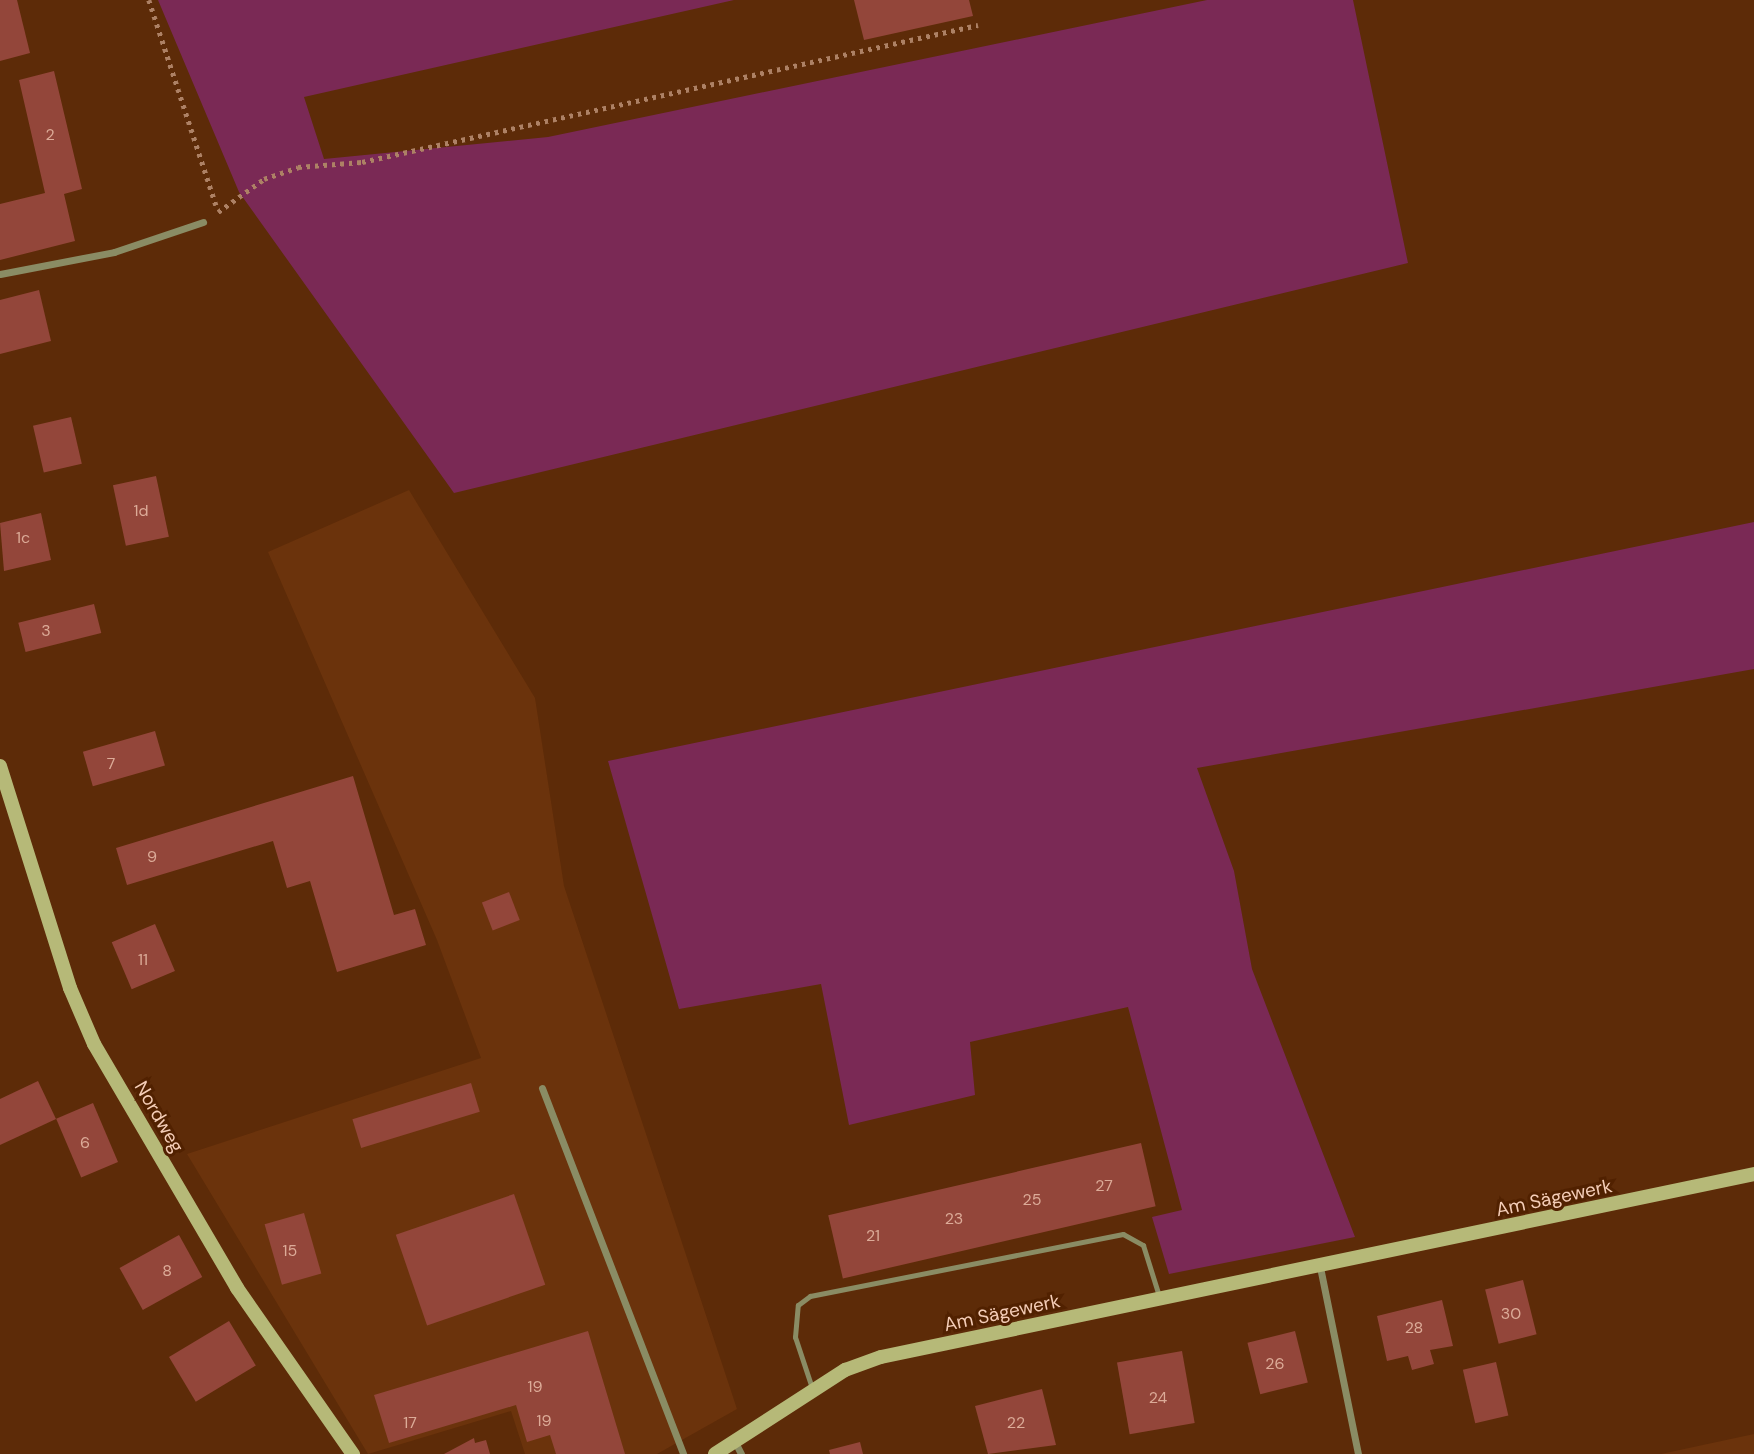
<!DOCTYPE html>
<html>
<head>
<meta charset="utf-8">
<style>
  body { margin:0 }
  #map { position:relative; width:1754px; height:1454px; overflow:hidden; background:#5d2b08; font-family:"DM Sans",sans-serif }
  div>[style] { position:absolute }
  .built>* { inset:0; background:#6b330c }
  .green>* { inset:0; background:#7a2955 }
  .building>* { inset:0; background:#93463a; transform-origin:0 0 }
  .path>* { height:4.5px; margin-top:-2.25px; transform-origin:0; background:repeating-linear-gradient(90deg,#ad8165 0 3.5px,transparent 0 8.5px) }
  .lane>* { height:5px; margin:-2.5px; padding:0 2.5px; transform-origin:2.5px; border-radius:2.5px; background:#8a8c64 }
  .street>* { height:7px; margin:-3.5px; padding:0 3.5px; transform-origin:3.5px; border-radius:3.5px; background:#8a8c64 }
  .secondary>* { height:14px; margin:-7px; padding:0 7px; transform-origin:7px; border-radius:7px; background:#b6b978 }
  span { translate:-50% -50%; white-space:nowrap; text-align:center; line-height:1.15; -webkit-text-stroke:6px #512100; paint-order:stroke }
  .number-label { font-size:16px; color:#dcab98 }
  .number-label span { -webkit-text-stroke-width:0 }
  .street-label { font-size:19px; color:#f4cdb7 }
</style>
</head>
<body>
<div id="map">
  <div class="built">
    <i style="clip-path:polygon(409px 490px,535px 698px,564px 886px,737px 1409px,657px 1454px,525px 1454px,511px 1411px,368px 1454px,187px 1154px,481px 1058px,437px 940px,268px 552px)"></i>
    <i style="clip-path:polygon(1754px 1434px,1754px 1454px,1661px 1454px)"></i>
  </div>
  <div class="green">
    <i style="clip-path:polygon(158px 0,734px 0,304px 97px,324px 159px,548px 137px,1207px 0,1353px 0,1408px 263px,454px 493px,239px 192px)"></i>
    <i style="clip-path:polygon(1754px 522px,1754px 669px,1197px 768px,1234px 871px,1252px 969px,1355px 1237px,1169px 1274px,1152px 1217px,1182px 1210px,1128px 1007px,970px 1042px,975px 1095px,849px 1125px,821px 984px,679px 1009px,608px 761px)"></i>
  </div>
  <div class="building">
    <i style="clip-path:polygon(0 0,17px 0,30px 53px,0 61px)"></i>
    <i style="clip-path:polygon(854px 0,969px 0,973px 16px,864px 40px)"></i>
    <i style="clip-path:polygon(54px 71px,82px 189px,64px 194px,75px 241px,0 260px,0 204px,45px 193px,19px 80px)"></i>
    <i style="clip-path:polygon(39px 290px,51px 341px,0 354px,0 300px)"></i>
    <i style="left:71px;top:417px;width:48px;height:39px;rotate:77deg"></i>
    <i style="left:156px;top:476px;width:62px;height:44px;rotate:78deg"></i>
    <i style="clip-path:polygon(41px 513px,51px 560px,4px 571px,0 523px)"></i>
    <i style="left:94px;top:604px;width:30px;height:78px;rotate:76deg"></i>
    <i style="left:155px;top:731px;width:36px;height:75px;rotate:74deg"></i>
    <i style="clip-path:polygon(353px 776px,394px 915px,415px 909px,426px 945px,337px 972px,310px 881px,287px 888px,273px 841px,127px 885px,116px 848px)"></i>
    <i style="left:509px;top:892px;width:30px;height:29px;rotate:69deg"></i>
    <i style="left:155px;top:924px;width:51px;height:47px;rotate:67deg"></i>
    <i style="clip-path:polygon(38px 1081px,56px 1119px,0 1145px,0 1099px)"></i>
    <i style="left:471px;top:1083px;width:30px;height:124px;rotate:73deg"></i>
    <i style="left:93px;top:1103px;width:64px;height:40px;rotate:67deg"></i>
    <i style="left:1141px;top:1143px;width:65px;height:321px;rotate:77deg"></i>
    <i style="left:514px;top:1194px;width:96px;height:125px;rotate:71deg"></i>
    <i style="left:304px;top:1213px;width:63px;height:41px;rotate:74deg"></i>
    <i style="left:179px;top:1235px;width:48px;height:68px;rotate:61deg"></i>
    <i style="left:1523px;top:1280px;width:56px;height:39px;rotate:76deg"></i>
    <i style="clip-path:polygon(1442px 1300px,1453px 1346px,1430px 1350px,1434px 1364px,1412px 1370px,1408px 1356px,1387px 1361px,1377px 1316px)"></i>
    <i style="left:229px;top:1321px;width:52px;height:70px;rotate:59deg"></i>
    <i style="clip-path:polygon(588px 1331px,625px 1454px,556px 1454px,550px 1435px,527px 1442px,516px 1405px,389px 1443px,374px 1395px)"></i>
    <i style="left:1295px;top:1331px;width:53px;height:49px;rotate:76deg"></i>
    <i style="left:1182px;top:1351px;width:73px;height:66px;rotate:80deg"></i>
    <i style="left:1496px;top:1362px;width:55px;height:34px;rotate:77deg"></i>
    <i style="clip-path:polygon(1042px 1389px,1056px 1445px,988px 1454px,975px 1406px)"></i>
    <i style="clip-path:polygon(474px 1438px,475px 1443px,486px 1440px,490px 1454px,444px 1454px)"></i>
    <i style="clip-path:polygon(860px 1442px,863px 1454px,830px 1454px,829px 1450px)"></i>
  </div>
  <div class="path">
    <i style="left:149px;top:0;width:216px;rotate:71.9deg"></i>
    <i style="left:218px;top:212px;width:57px;rotate:-35.7deg"></i>
    <i style="left:264px;top:179px;width:36px;rotate:-19deg"></i>
    <i style="left:298px;top:167px;width:64px;rotate:-4.5deg"></i>
    <i style="left:362px;top:162px;width:631px;rotate:-12.54deg"></i>
  </div>
  <div class="lane">
    <i style="left:812px;top:1388px;width:54px;rotate:-108.4deg"></i>
    <i style="left:795px;top:1337px;width:32px;rotate:-85deg"></i>
    <i style="left:798px;top:1305px;width:15px;rotate:-37deg"></i>
    <i style="left:810px;top:1296px;width:319px;rotate:-11.2deg"></i>
    <i style="left:1123px;top:1234px;width:23px;rotate:29deg"></i>
    <i style="left:1143px;top:1245px;width:53px;rotate:72.6deg"></i>
  </div>
  <div class="street">
    <i style="left:0;top:274px;width:116px;rotate:-10.9deg"></i>
    <i style="left:114px;top:252px;width:94px;rotate:-18.6deg"></i>
    <i style="left:542px;top:1088px;width:392px;rotate:68.9deg"></i>
    <i style="left:1320px;top:1267px;width:191px;rotate:78.5deg"></i>
    <i style="left:735px;top:1442px;width:13px;rotate:63deg"></i>
  </div>
  <div class="secondary">
    <i style="left:0;top:766px;width:233px;rotate:72.5deg"></i>
    <i style="left:70px;top:988px;width:61px;rotate:66.8deg"></i>
    <i style="left:94px;top:1044px;width:283px;rotate:59.6deg"></i>
    <i style="left:237px;top:1288px;width:203px;rotate:55.1deg"></i>
    <i style="left:715px;top:1454px;width:155px;rotate:-32.9deg"></i>
    <i style="left:845px;top:1370px;width:38px;rotate:-20deg"></i>
    <i style="left:881px;top:1357px;width:892px;rotate:-11.84deg"></i>
  </div>
  <div class="number-label">
    <span style="left:50px;top:135px">2</span>
    <span style="left:141px;top:511px">1d</span>
    <span style="left:23px;top:538px">1c</span>
    <span style="left:46px;top:631px">3</span>
    <span style="left:111px;top:764px">7</span>
    <span style="left:152px;top:857px">9</span>
    <span style="left:143px;top:960px">11</span>
    <span style="left:85px;top:1143px">6</span>
    <span style="left:1104px;top:1186px">27</span>
    <span style="left:1032px;top:1200px">25</span>
    <span style="left:954px;top:1219px">23</span>
    <span style="left:873px;top:1236px">21</span>
    <span style="left:290px;top:1251px">15</span>
    <span style="left:167px;top:1271px">8</span>
    <span style="left:1511px;top:1314px">30</span>
    <span style="left:1414px;top:1328px">28</span>
    <span style="left:1275px;top:1364px">26</span>
    <span style="left:535px;top:1387px">19</span>
    <span style="left:1158px;top:1398px">24</span>
    <span style="left:544px;top:1421px">19</span>
    <span style="left:410px;top:1423px">17</span>
    <span style="left:1016px;top:1423px">22</span>
  </div>
  <div class="street-label">
    <span style="left:159px;top:1117px;rotate:60deg">Nordweg</span>
    <span style="left:1554px;top:1198px;rotate:-12deg">Am Sägewerk</span>
    <span style="left:1002px;top:1313px;rotate:-12deg">Am Sägewerk</span>
  </div>
</div>
</body>
</html>
